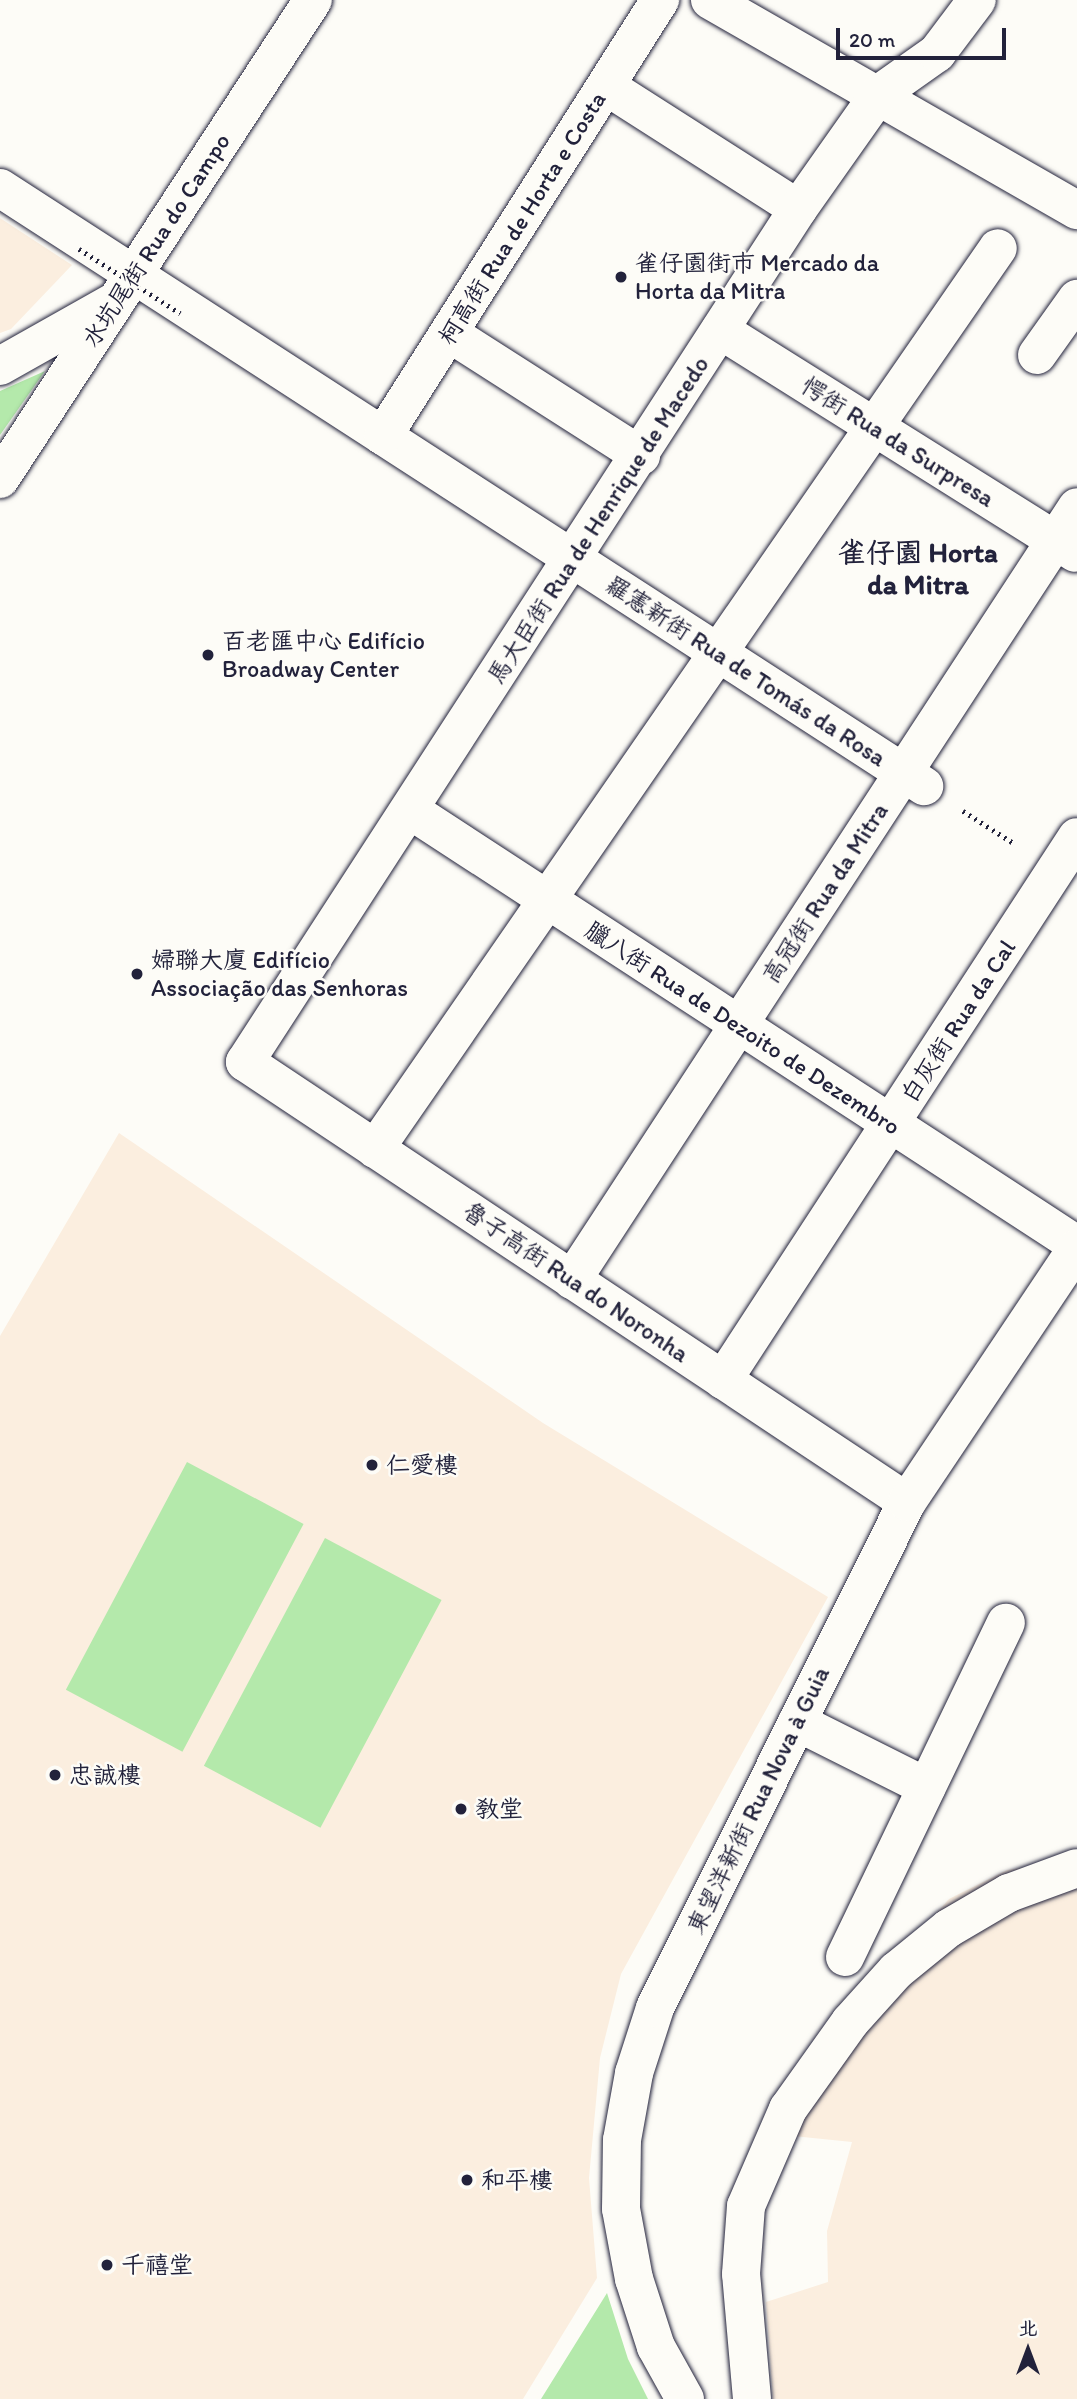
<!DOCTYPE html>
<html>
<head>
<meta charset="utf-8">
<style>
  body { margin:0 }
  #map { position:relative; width:1077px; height:2399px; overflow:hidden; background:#fdfcf7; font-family:Itim,"LXGW WenKai TC",sans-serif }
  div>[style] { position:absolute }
  .built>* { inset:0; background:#fbeedf }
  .green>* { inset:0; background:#b4e9ab; transform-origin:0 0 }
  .path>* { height:4.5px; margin-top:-2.25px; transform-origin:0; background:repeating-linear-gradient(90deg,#22223b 0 2px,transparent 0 7px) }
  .roads { filter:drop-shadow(0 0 2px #22223b) drop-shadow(0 0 2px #22223b) }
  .street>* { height:38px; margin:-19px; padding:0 19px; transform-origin:19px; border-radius:19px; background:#fdfcf7 }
  .secondary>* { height:38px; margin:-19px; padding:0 19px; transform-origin:19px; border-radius:19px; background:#fdfcf7 }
  .path-bridge>* { height:4.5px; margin-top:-2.25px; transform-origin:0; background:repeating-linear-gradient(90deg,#22223b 0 2px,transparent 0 7px) }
  .dots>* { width:19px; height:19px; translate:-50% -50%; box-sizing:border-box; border:4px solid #fdfcf7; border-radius:50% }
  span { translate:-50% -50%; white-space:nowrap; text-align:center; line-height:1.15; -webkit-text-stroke:5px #fdfcf7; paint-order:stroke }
  .street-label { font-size:24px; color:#22223b }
  .poi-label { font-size:24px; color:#22223b }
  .left { translate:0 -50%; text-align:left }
  .quarter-label { font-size:28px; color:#22223b; font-weight:700 }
  .north { position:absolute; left:993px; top:2315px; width:70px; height:70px; -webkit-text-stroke:5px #fdfcf7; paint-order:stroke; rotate:0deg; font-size:19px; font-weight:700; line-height:28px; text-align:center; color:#22223b }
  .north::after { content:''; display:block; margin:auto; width:24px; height:32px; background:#22223b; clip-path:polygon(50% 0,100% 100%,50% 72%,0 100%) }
  .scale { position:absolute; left:836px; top:28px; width:170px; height:32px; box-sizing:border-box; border:4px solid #22223b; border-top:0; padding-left:9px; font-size:21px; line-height:24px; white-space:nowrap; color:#22223b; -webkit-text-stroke:5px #fdfcf7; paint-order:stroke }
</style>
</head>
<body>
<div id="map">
  <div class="built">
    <i style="clip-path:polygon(0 218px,72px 265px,11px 329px,0 333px)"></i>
    <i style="clip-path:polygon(119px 1133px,543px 1423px,828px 1597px,621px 1974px,600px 2058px,589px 2178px,597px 2278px,523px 2399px,0 2399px,0 1336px)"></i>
    <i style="clip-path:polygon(1077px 1860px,1077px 2399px,773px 2399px,766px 2302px,828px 2282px,827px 2231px,852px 2142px,793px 2136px,897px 1957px,949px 1899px,1007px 1870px)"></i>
  </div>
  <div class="green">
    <i style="clip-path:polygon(45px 371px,0 435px,0 391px)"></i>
    <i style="left:187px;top:1462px;width:132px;height:258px;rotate:28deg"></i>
    <i style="left:325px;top:1538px;width:132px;height:258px;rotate:28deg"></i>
    <i style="clip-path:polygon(607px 2293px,628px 2359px,648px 2399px,541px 2399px)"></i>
  </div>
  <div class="path">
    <i style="left:963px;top:811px;width:62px;rotate:32.4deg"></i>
  </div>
  <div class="roads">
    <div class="street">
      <i style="left:710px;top:0;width:423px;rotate:29.8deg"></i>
      <i style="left:606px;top:86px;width:228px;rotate:32.6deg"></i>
      <i style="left:0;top:188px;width:1101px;rotate:32.91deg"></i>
      <i style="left:720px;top:330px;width:419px;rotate:32.1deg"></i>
      <i style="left:449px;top:333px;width:228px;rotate:32.6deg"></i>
      <i style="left:1037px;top:355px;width:69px;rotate:-54.5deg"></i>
      <i style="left:0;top:366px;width:134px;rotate:-29.4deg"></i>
      <i style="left:383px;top:436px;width:517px;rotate:-57.57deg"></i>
      <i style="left:410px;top:810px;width:796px;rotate:33.11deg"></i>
      <i style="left:375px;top:1149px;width:1095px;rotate:-55.34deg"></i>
      <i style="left:572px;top:1280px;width:923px;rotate:-56.84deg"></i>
      <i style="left:723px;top:1380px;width:648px;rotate:-56.9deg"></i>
      <i style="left:907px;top:1502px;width:795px;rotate:-146.39deg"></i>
      <i style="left:245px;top:1062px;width:1017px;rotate:-57.04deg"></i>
      <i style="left:798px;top:209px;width:141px;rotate:-54.8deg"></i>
      <i style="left:879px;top:94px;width:71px;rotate:-35.3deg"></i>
      <i style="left:937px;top:53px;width:66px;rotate:-53deg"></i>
      <i style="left:797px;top:1722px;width:145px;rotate:26.6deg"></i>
      <i style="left:845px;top:1957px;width:371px;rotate:-64.3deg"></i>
      <i style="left:685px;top:2399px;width:60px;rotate:-119.1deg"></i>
      <i style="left:656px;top:2347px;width:71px;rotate:-107.9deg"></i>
      <i style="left:634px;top:2279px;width:71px;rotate:-100.5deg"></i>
      <i style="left:621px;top:2209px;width:69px;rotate:-89.2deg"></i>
      <i style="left:622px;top:2140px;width:68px;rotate:-79.8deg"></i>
      <i style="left:634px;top:2073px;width:68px;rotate:-72.1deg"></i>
      <i style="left:655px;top:2008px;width:565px;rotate:-63.53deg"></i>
      <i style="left:907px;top:1502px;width:306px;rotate:-56.2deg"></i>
      <i style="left:752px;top:2399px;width:125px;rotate:-95deg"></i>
      <i style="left:741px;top:2274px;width:68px;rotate:-85.8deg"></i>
      <i style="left:746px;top:2206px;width:106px;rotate:-66.6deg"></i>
      <i style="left:788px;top:2109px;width:107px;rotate:-54.5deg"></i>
      <i style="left:850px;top:2022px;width:69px;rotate:-48deg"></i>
      <i style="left:896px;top:1971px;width:68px;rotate:-39.1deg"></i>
      <i style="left:949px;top:1928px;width:69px;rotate:-30.3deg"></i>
      <i style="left:1009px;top:1893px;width:72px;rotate:-20.2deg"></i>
    </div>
    <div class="secondary">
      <i style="left:0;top:479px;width:572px;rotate:-56.84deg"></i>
    </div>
  </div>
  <div class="path-bridge">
    <i style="left:79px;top:249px;width:120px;rotate:32.4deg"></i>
  </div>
  <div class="dots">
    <i style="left:621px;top:277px;background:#22223b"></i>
    <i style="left:208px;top:655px;background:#22223b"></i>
    <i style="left:137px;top:974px;background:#22223b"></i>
    <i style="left:372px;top:1465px;background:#22223b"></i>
    <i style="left:55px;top:1775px;background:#22223b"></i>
    <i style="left:461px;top:1809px;background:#22223b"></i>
    <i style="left:467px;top:2180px;background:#22223b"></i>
    <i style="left:107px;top:2265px;background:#22223b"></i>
  </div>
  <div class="street-label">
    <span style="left:522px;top:218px;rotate:-58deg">柯高街 Rua de Horta e Costa</span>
    <span style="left:156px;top:240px;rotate:-57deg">水坑尾街 Rua do Campo</span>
    <span style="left:898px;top:442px;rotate:32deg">愕街 Rua da Surpresa</span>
    <span style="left:598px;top:520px;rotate:-57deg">馬大臣街 Rua de Henrique de Macedo</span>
    <span style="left:746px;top:671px;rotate:33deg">羅憲新街 Rua de Tomás da Rosa</span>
    <span style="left:825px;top:893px;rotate:-57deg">高冠街 Rua da Mitra</span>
    <span style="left:958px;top:1021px;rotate:-57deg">白灰街 Rua da Cal</span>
    <span style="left:743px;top:1028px;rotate:33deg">臘八街 Rua de Dezoito de Dezembro</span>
    <span style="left:576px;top:1282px;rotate:34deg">魯子高街 Rua do Noronha</span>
    <span style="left:758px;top:1800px;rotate:-64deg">東望洋新街 Rua Nova à Guia</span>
  </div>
  <div class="poi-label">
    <span class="left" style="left:635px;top:277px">雀仔園街市 Mercado da<br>Horta da Mitra</span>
    <span class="left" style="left:222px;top:655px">百老匯中心 Edifício<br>Broadway Center</span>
    <span class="left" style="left:151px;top:974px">婦聯大廈 Edifício<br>Associação das Senhoras</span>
    <span class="left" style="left:386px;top:1465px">仁愛樓</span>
    <span class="left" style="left:69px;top:1775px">忠誠樓</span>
    <span class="left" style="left:475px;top:1809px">教堂</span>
    <span class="left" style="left:481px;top:2180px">和平樓</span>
    <span class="left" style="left:121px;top:2265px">千禧堂</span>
  </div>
  <div class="quarter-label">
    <span style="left:918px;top:568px">雀仔園 Horta<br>da Mitra</span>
  </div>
  <div class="north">北</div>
  <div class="scale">20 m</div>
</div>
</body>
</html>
